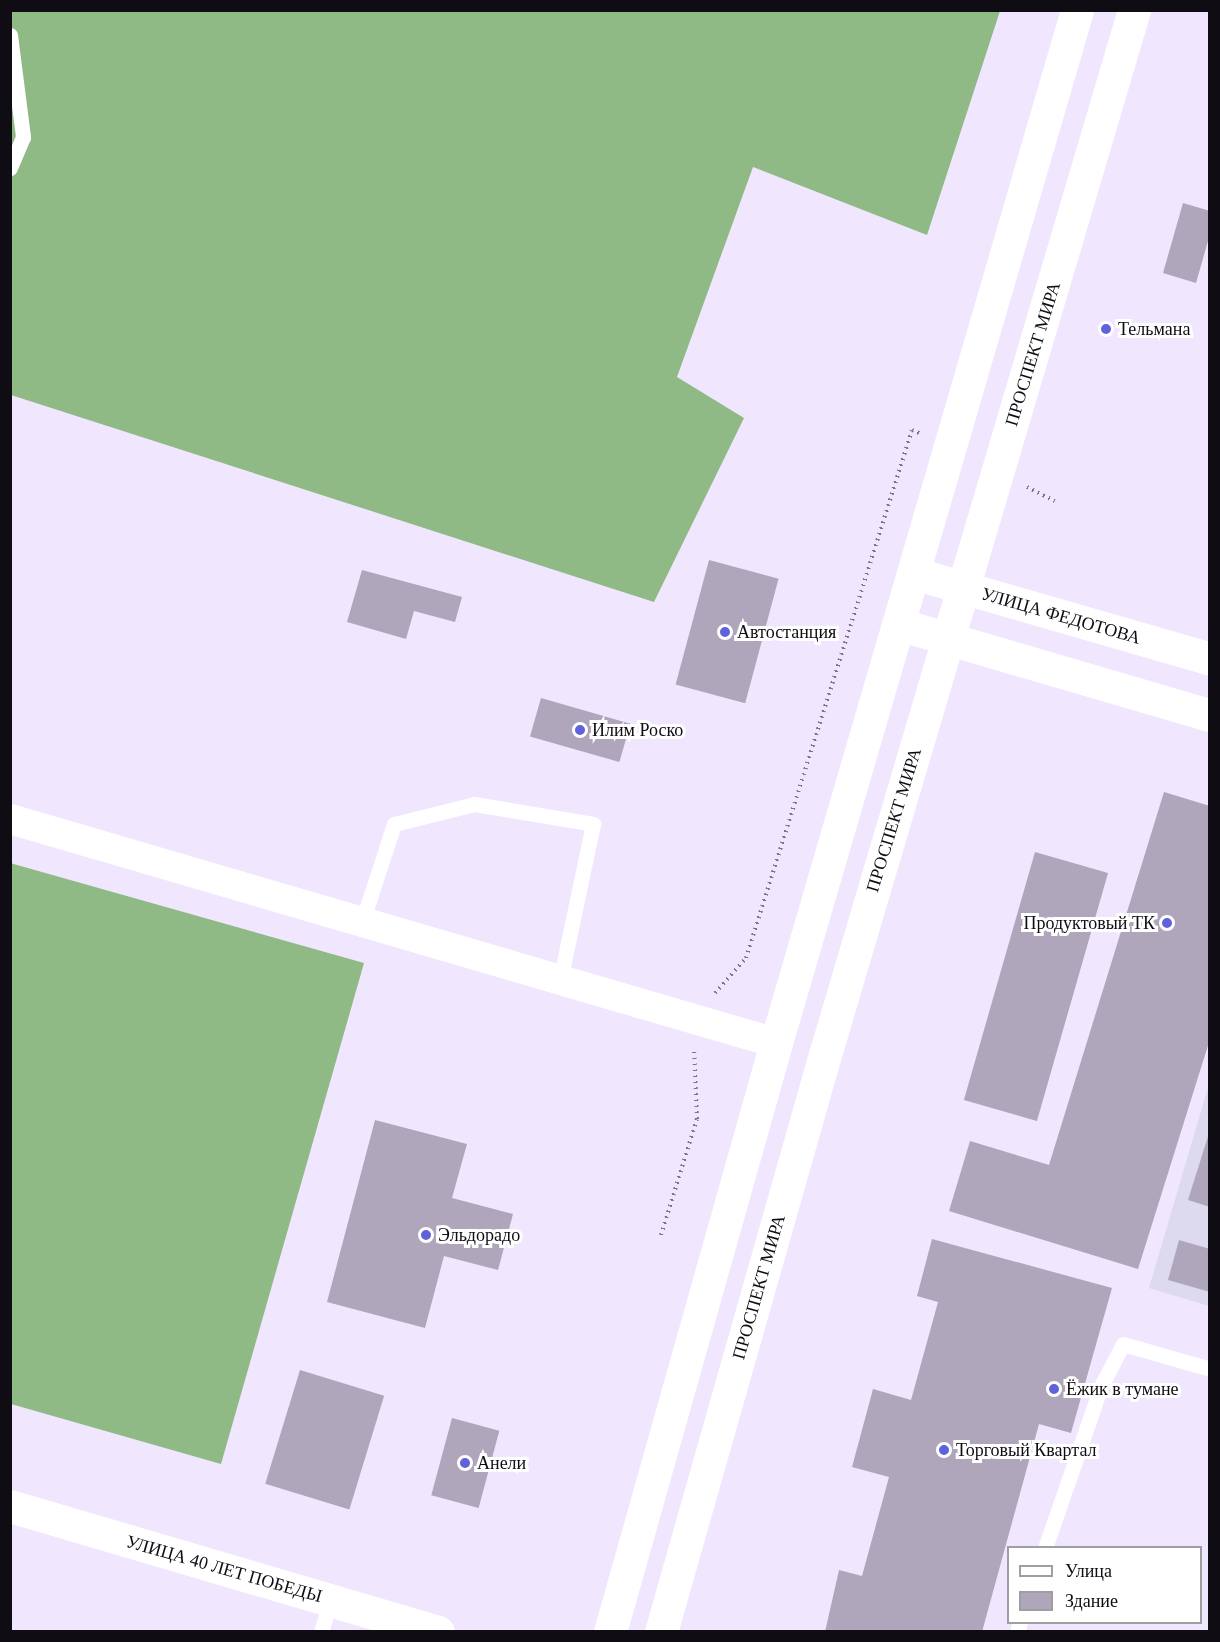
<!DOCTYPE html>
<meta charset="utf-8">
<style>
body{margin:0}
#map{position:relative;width:1220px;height:1642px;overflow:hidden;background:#f0e6fd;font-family:"Times New Roman",serif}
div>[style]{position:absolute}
.commercial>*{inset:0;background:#dddaf0}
.forest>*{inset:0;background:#8fb985}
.building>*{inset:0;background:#b0a6bb;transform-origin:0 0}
.path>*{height:4px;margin-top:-2px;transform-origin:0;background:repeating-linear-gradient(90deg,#7c7584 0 1.5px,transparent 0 6px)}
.service>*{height:15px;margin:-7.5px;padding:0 7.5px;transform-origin:7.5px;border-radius:7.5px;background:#fff}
.minor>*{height:30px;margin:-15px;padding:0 15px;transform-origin:15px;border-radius:15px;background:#fff}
.tertiary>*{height:33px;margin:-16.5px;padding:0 16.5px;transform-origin:16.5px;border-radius:16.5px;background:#fff}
.dots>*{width:16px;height:16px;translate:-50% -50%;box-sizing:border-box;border:3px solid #fff;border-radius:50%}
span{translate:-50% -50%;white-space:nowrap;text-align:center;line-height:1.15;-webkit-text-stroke:6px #fff;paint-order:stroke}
.poi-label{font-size:18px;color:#0f0c13}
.left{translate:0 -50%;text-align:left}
.right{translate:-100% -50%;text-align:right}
.street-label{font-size:18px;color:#0f0c13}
.frame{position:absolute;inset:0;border:12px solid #0f0c13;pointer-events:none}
.legend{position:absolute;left:1007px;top:1546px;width:195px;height:78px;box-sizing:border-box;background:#fff;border:2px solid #9f9ea1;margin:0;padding:8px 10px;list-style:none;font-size:18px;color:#0f0c13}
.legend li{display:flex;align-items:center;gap:12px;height:30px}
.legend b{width:30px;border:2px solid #9f9ea1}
</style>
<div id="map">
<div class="commercial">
<i style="clip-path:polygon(1209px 1084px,1209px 1306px,1149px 1288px)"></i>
</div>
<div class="forest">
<i style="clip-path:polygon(11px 11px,1000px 11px,927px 235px,753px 167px,677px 377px,744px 418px,654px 602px,11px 395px)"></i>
<i style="clip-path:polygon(10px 863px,364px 963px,221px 1464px,11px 1404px)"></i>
</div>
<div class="building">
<i style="clip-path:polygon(1183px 203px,1210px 211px,1210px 234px,1196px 283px,1163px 273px)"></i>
<i style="left:709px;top:560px;width:72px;height:129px;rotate:15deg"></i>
<i style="clip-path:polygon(362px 570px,462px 597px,455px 622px,414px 611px,406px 639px,347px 622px)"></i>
<i style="left:541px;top:698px;width:93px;height:40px;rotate:16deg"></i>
<i style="clip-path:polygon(1164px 792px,1210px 806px,1210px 1039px,1138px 1269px,949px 1211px,970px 1141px,1049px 1165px)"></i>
<i style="left:1035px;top:852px;width:76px;height:258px;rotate:16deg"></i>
<i style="clip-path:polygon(375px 1120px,467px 1144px,452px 1198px,513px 1214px,498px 1270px,444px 1256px,425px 1328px,327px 1302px)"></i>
<i style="clip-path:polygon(1210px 1130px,1210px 1207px,1188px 1200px)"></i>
<i style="clip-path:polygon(932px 1239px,1112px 1288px,1071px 1433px,1039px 1424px,982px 1632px,825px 1632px,839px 1570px,862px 1576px,889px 1477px,852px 1467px,873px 1389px,911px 1400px,938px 1302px,917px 1296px)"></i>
<i style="clip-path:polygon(1179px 1240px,1210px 1249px,1210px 1292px,1168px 1280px)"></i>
<i style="left:300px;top:1370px;width:88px;height:119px;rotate:17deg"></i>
<i style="left:452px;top:1418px;width:49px;height:80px;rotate:15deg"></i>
</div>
<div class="path">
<i style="left:1027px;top:487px;width:31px;rotate:27deg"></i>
<i style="left:715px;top:993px;width:47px;rotate:-48.5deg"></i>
<i style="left:746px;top:958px;width:553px;rotate:-72.55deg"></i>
<i style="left:912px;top:430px;width:10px;rotate:24deg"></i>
<i style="left:661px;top:1235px;width:121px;rotate:-72.8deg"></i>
<i style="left:697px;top:1119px;width:69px;rotate:-92.5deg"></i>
</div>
<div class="service">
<i style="left:10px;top:35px;width:103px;rotate:82.7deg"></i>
<i style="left:23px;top:137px;width:34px;rotate:113deg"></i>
<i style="left:362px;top:922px;width:103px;rotate:-71.9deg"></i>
<i style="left:394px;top:824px;width:82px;rotate:-14deg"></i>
<i style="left:474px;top:804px;width:121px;rotate:9.5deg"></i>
<i style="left:593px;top:824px;width:159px;rotate:101.9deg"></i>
<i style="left:1045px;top:1548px;width:171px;rotate:-70.9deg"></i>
<i style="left:1101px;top:1386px;width:47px;rotate:-62.4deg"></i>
<i style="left:1123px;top:1344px;width:91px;rotate:16deg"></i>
<i style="left:321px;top:1632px;width:34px;rotate:-73deg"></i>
<i style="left:1017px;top:1632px;width:10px;rotate:-73deg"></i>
</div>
<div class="minor">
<i style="left:10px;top:819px;width:798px;rotate:16.3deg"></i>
</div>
<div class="tertiary">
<i style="left:913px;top:573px;width:309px;rotate:16.1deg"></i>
<i style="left:898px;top:624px;width:325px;rotate:16.3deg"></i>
<i style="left:10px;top:1506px;width:446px;rotate:16.4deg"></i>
<i style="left:610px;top:1632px;width:612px;rotate:-74.26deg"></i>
<i style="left:776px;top:1043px;width:1076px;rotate:-73.75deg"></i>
<i style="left:661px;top:1632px;width:597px;rotate:-74.15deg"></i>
<i style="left:824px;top:1058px;width:1093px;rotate:-73.52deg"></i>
</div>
<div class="dots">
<i style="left:1106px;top:329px;background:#5f62da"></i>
<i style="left:725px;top:632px;background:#5f62da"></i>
<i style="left:580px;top:730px;background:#5f62da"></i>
<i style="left:1167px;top:923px;background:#5f62da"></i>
<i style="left:426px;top:1235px;background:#5f62da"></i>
<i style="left:1054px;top:1389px;background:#5f62da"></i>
<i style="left:944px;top:1450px;background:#5f62da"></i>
<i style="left:465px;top:1463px;background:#5f62da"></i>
</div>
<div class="poi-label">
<span class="left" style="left:1118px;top:329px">Тельмана</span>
<span class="left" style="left:737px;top:632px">Автостанция</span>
<span class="left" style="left:592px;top:730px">Илим Роско</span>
<span class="right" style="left:1155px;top:923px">Продуктовый ТК</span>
<span class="left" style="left:438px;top:1235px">Эльдорадо</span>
<span class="left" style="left:1066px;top:1389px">Ёжик в тумане</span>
<span class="left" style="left:956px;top:1450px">Торговый Квартал</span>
<span class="left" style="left:477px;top:1463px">Анели</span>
</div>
<div class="street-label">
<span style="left:1033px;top:354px;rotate:-73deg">ПРОСПЕКТ МИРА</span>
<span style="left:1061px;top:616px;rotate:16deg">УЛИЦА ФЕДОТОВА</span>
<span style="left:894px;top:820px;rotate:-73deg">ПРОСПЕКТ МИРА</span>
<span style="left:759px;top:1287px;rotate:-74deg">ПРОСПЕКТ МИРА</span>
<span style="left:224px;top:1569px;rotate:16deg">УЛИЦА 40 ЛЕТ ПОБЕДЫ</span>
</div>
<div class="frame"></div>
<ul class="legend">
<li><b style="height:8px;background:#fff"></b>Улица</li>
<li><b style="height:16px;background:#b0a6bb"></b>Здание</li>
</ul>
</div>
